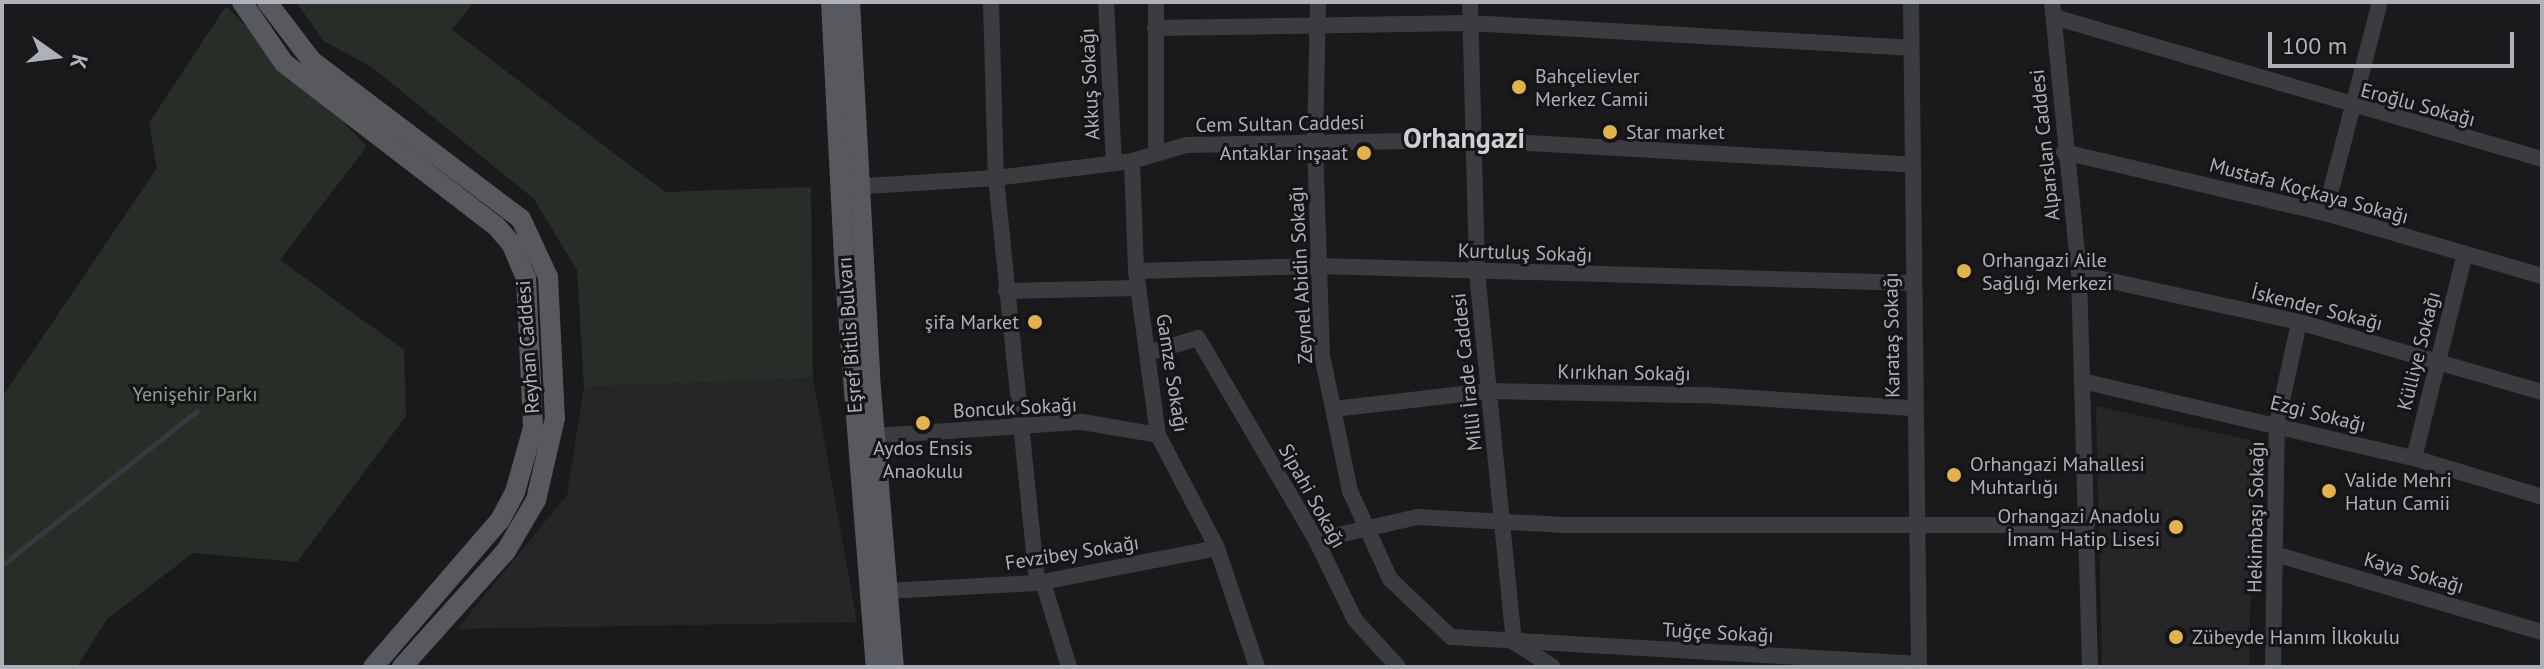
<!DOCTYPE html>
<meta charset="utf-8">
<style>
body{margin:0}
#map{position:relative;width:2544px;height:669px;overflow:hidden;background:#1a1a1c;font-family:"PT Sans",sans-serif}
div>[style]{position:absolute}
.built>*{inset:0;background:#262628}
.green>*{inset:0;background:#262e27}
.stream>*{height:5px;margin:-2.5px;padding:0 2.5px;transform-origin:2.5px;border-radius:2.5px;background:#333a41}
.minor>*{height:16px;margin:-8px;padding:0 8px;transform-origin:8px;border-radius:8px;background:#3b3c40}
.major>*{height:20px;margin:-10px;padding:0 10px;transform-origin:10px;border-radius:10px;background:#57595f}
.dots>*{width:22px;height:22px;translate:-50% -50%;box-sizing:border-box;border:4px solid #151517;border-radius:50%}
span{translate:-50% -50%;white-space:nowrap;text-align:center;line-height:1.15;-webkit-text-stroke:6px #151517;paint-order:stroke}
.poi-label{font-size:20px;color:#adb1ba}
.left{translate:0 -50%;text-align:left}
.right{translate:-100% -50%;text-align:right}
.street-label{font-size:20px;color:#adb1ba}
.park-label{font-size:20px;color:#86a389}
.district-label{font-size:28px;color:#ced0d6;font-weight:700}
.frame{position:absolute;inset:0;border:4px solid #adb1ba;pointer-events:none}
.north{position:absolute;left:16px;top:16px;width:80px;height:80px;-webkit-text-stroke:6px #151517;paint-order:stroke;rotate:104deg;font-size:22px;font-weight:700;line-height:32px;text-align:center;color:#adb1ba}
.north::after{content:'';display:block;margin:auto;width:28px;height:36px;background:#adb1ba;clip-path:polygon(50% 0,100% 100%,50% 72%,0 100%)}
.scale{position:absolute;left:2268px;top:32px;width:246px;height:36px;box-sizing:border-box;border:4px solid #adb1ba;border-top:0;padding-left:10px;font-size:24px;line-height:28px;white-space:nowrap;color:#adb1ba;-webkit-text-stroke:6px #151517;paint-order:stroke}
</style>
<div id="map">
<div class="built">
<i style="clip-path:polygon(813px 378px,857px 622px,457px 629px,567px 495px,584px 387px)"></i>
<i style="clip-path:polygon(2096px 406px,2254px 441px,2249px 667px,2102px 667px)"></i>
</div>
<div class="green">
<i style="clip-path:polygon(296px 2px,474px 2px,452px 30px,665px 192px,811px 187px,813px 378px,584px 387px,577px 270px,534px 199px,373px 68px,324px 41px)"></i>
<i style="clip-path:polygon(226px 6px,367px 146px,280px 260px,404px 350px,406px 416px,297px 562px,193px 553px,107px 619px,77px 667px,2px 667px,2px 397px,157px 168px,149px 123px)"></i>
</div>
<div class="stream">
<i style="left:2px;top:565px;width:248px;rotate:-38.3deg"></i>
</div>
<div class="minor">
<i style="left:991px;top:2px;width:176px;rotate:88.4deg"></i>
<i style="left:996px;top:178px;width:407px;rotate:84.2deg"></i>
<i style="left:1106px;top:2px;width:161px;rotate:87.2deg"></i>
<i style="left:1156px;top:2px;width:151px;rotate:90deg"></i>
<i style="left:1318px;top:2px;width:143px;rotate:91.2deg"></i>
<i style="left:1315px;top:145px;width:210px;rotate:88.1deg"></i>
<i style="left:1322px;top:355px;width:139px;rotate:78.4deg"></i>
<i style="left:1350px;top:491px;width:97px;rotate:65.6deg"></i>
<i style="left:1390px;top:579px;width:84px;rotate:43.6deg"></i>
<i style="left:1451px;top:637px;width:469px;rotate:3.3deg"></i>
<i style="left:1470px;top:2px;width:270px;rotate:88.5deg"></i>
<i style="left:1477px;top:272px;width:372px;rotate:84.3deg"></i>
<i style="left:1514px;top:642px;width:46px;rotate:32.7deg"></i>
<i style="left:1911px;top:2px;width:665px;rotate:89.31deg"></i>
<i style="left:2052px;top:2px;width:273px;rotate:84.3deg"></i>
<i style="left:2079px;top:274px;width:393px;rotate:88.4deg"></i>
<i style="left:2054px;top:17px;width:508px;rotate:16.22deg"></i>
<i style="left:1155px;top:28px;width:314px;rotate:-0.9deg"></i>
<i style="left:1469px;top:23px;width:442px;rotate:3.2deg"></i>
<i style="left:2064px;top:152px;width:268px;rotate:13.2deg"></i>
<i style="left:2325px;top:213px;width:226px;rotate:16.2deg"></i>
<i style="left:1132px;top:161px;width:110px;rotate:87.9deg"></i>
<i style="left:1136px;top:271px;width:165px;rotate:82.4deg"></i>
<i style="left:1158px;top:435px;width:127px;rotate:62.4deg"></i>
<i style="left:1217px;top:548px;width:126px;rotate:71.4deg"></i>
<i style="left:850px;top:187px;width:146px;rotate:-3.5deg"></i>
<i style="left:996px;top:178px;width:137px;rotate:-7.1deg"></i>
<i style="left:1132px;top:161px;width:56px;rotate:-16.5deg"></i>
<i style="left:1186px;top:145px;width:287px;rotate:-1deg"></i>
<i style="left:1473px;top:140px;width:437px;rotate:3.2deg"></i>
<i style="left:2325px;top:213px;width:218px;rotate:-75.4deg"></i>
<i style="left:1136px;top:271px;width:183px;rotate:-1.6deg"></i>
<i style="left:1319px;top:266px;width:593px;rotate:1.64deg"></i>
<i style="left:2079px;top:274px;width:225px;rotate:12.3deg"></i>
<i style="left:2299px;top:322px;width:253px;rotate:16.1deg"></i>
<i style="left:1006px;top:291px;width:132px;rotate:-1.3deg"></i>
<i style="left:1148px;top:353px;width:52px;rotate:-16.7deg"></i>
<i style="left:1198px;top:338px;width:234px;rotate:59.7deg"></i>
<i style="left:1316px;top:540px;width:89px;rotate:64deg"></i>
<i style="left:1355px;top:620px;width:64px;rotate:47.5deg"></i>
<i style="left:2082px;top:381px;width:341px;rotate:13.1deg"></i>
<i style="left:2414px;top:458px;width:134px;rotate:16.9deg"></i>
<i style="left:1334px;top:409px;width:156px;rotate:-6.6deg"></i>
<i style="left:1489px;top:391px;width:215px;rotate:1.1deg"></i>
<i style="left:1704px;top:395px;width:209px;rotate:3.6deg"></i>
<i style="left:874px;top:436px;width:208px;rotate:-3.9deg"></i>
<i style="left:1082px;top:422px;width:77px;rotate:9.7deg"></i>
<i style="left:2414px;top:458px;width:210px;rotate:-76deg"></i>
<i style="left:1316px;top:540px;width:104px;rotate:-12.8deg"></i>
<i style="left:1417px;top:517px;width:147px;rotate:3.1deg"></i>
<i style="left:1564px;top:525px;width:523px"></i>
<i style="left:2275px;top:554px;width:278px;rotate:16.3deg"></i>
<i style="left:1043px;top:582px;width:89px;rotate:73deg"></i>
<i style="left:885px;top:591px;width:152px;rotate:-3deg"></i>
<i style="left:1037px;top:583px;width:183px;rotate:-11deg"></i>
<i style="left:2273px;top:667px;width:243px;rotate:-89.1deg"></i>
<i style="left:2277px;top:424px;width:104px;rotate:-77.8deg"></i>
</div>
<div class="major">
<i style="left:242px;top:2px;width:74px;rotate:55.5deg"></i>
<i style="left:284px;top:63px;width:267px;rotate:37.6deg"></i>
<i style="left:496px;top:226px;width:23px;rotate:49deg"></i>
<i style="left:511px;top:243px;width:38px;rotate:67deg"></i>
<i style="left:526px;top:278px;width:150px;rotate:87.3deg"></i>
<i style="left:533px;top:428px;width:66px;rotate:105.7deg"></i>
<i style="left:515px;top:492px;width:32px;rotate:118deg"></i>
<i style="left:500px;top:520px;width:194px;rotate:130.8deg"></i>
<i style="left:267px;top:2px;width:74px;rotate:52.7deg"></i>
<i style="left:312px;top:61px;width:262px;rotate:37.1deg"></i>
<i style="left:521px;top:219px;width:64px;rotate:65deg"></i>
<i style="left:548px;top:277px;width:141px;rotate:87.2deg"></i>
<i style="left:555px;top:418px;width:84px;rotate:103deg"></i>
<i style="left:536px;top:500px;width:59px;rotate:120.5deg"></i>
<i style="left:506px;top:551px;width:156px;rotate:131.9deg"></i>
<i style="left:831px;top:2px;width:274px;rotate:87.1deg"></i>
<i style="left:845px;top:276px;width:392px;rotate:85.5deg"></i>
<i style="left:850px;top:2px;width:375px;rotate:86.9deg"></i>
<i style="left:870px;top:376px;width:292px;rotate:85.3deg"></i>
</div>
<div class="dots">
<i style="left:1519px;top:87px;background:#e2b24b"></i>
<i style="left:1610px;top:132px;background:#e2b24b"></i>
<i style="left:1364px;top:153px;background:#e2b24b"></i>
<i style="left:1964px;top:271px;background:#e2b24b"></i>
<i style="left:1035px;top:322px;background:#e2b24b"></i>
<i style="left:923px;top:423px;background:#e2b24b"></i>
<i style="left:1954px;top:475px;background:#e2b24b"></i>
<i style="left:2329px;top:491px;background:#e2b24b"></i>
<i style="left:2176px;top:527px;background:#e2b24b"></i>
<i style="left:2176px;top:637px;background:#e2b24b"></i>
</div>
<div class="poi-label">
<span class="left" style="left:1535px;top:88px">Bahçelievler<br>Merkez Camii</span>
<span class="left" style="left:1626px;top:132px">Star market</span>
<span class="right" style="left:1348px;top:153px">Antaklar inşaat</span>
<span class="left" style="left:1982px;top:272px">Orhangazi Aile<br>Sağlığı Merkezi</span>
<span class="right" style="left:1019px;top:322px">şifa Market</span>
<span style="left:923px;top:460px">Aydos Ensis<br>Anaokulu</span>
<span class="left" style="left:1970px;top:476px">Orhangazi Mahallesi<br>Muhtarlığı</span>
<span class="left" style="left:2345px;top:492px">Valide Mehri<br>Hatun Camii</span>
<span class="right" style="left:2160px;top:528px">Orhangazi Anadolu<br>İmam Hatip Lisesi</span>
<span class="left" style="left:2192px;top:637px">Zübeyde Hanım İlkokulu</span>
</div>
<div class="street-label">
<span style="left:1090px;top:84px;rotate:-93deg">Akkuş Sokağı</span>
<span style="left:2418px;top:105px;rotate:15deg">Eroğlu Sokağı</span>
<span style="left:1280px;top:124px;rotate:-1deg">Cem Sultan Caddesi</span>
<span style="left:2045px;top:145px;rotate:-96deg">Alparslan Caddesi</span>
<span style="left:2309px;top:191px;rotate:15deg">Mustafa Koçkaya Sokağı</span>
<span style="left:1525px;top:253px;rotate:2deg">Kurtuluş Sokağı</span>
<span style="left:1301px;top:275px;rotate:-93deg">Zeynel Abidin Sokağı</span>
<span style="left:2317px;top:308px;rotate:14deg">İskender Sokağı</span>
<span style="left:850px;top:335px;rotate:-94deg">Eşref Bitlis Bulvarı</span>
<span style="left:1892px;top:335px;rotate:-91deg">Karataş Sokağı</span>
<span style="left:528px;top:347px;rotate:-94deg">Reyhan Caddesi</span>
<span style="left:2419px;top:351px;rotate:-76deg">Külliye Sokağı</span>
<span style="left:1467px;top:372px;rotate:-96deg">Millî İrade Caddesi</span>
<span style="left:1172px;top:373px;rotate:81deg">Gamze Sokağı</span>
<span style="left:1624px;top:373px;rotate:1deg">Kırıkhan Sokağı</span>
<span style="left:1015px;top:408px;rotate:-3deg">Boncuk Sokağı</span>
<span style="left:2318px;top:414px;rotate:14deg">Ezgi Sokağı</span>
<span style="left:1312px;top:496px;rotate:61deg">Sipahi Sokağı</span>
<span style="left:2256px;top:517px;rotate:-89deg">Hekimbaşı Sokağı</span>
<span style="left:1072px;top:553px;rotate:-9deg">Fevzibey Sokağı</span>
<span style="left:2414px;top:573px;rotate:16deg">Kaya Sokağı</span>
<span style="left:1718px;top:633px;rotate:3deg">Tuğçe Sokağı</span>
</div>
<div class="park-label">
<span style="left:195px;top:394px">Yenişehir Parkı</span>
</div>
<div class="district-label">
<span style="left:1464px;top:138px">Orhangazi</span>
</div>
<div class="frame"></div>
<div class="north">K</div>
<div class="scale">100 m</div>
</div>
